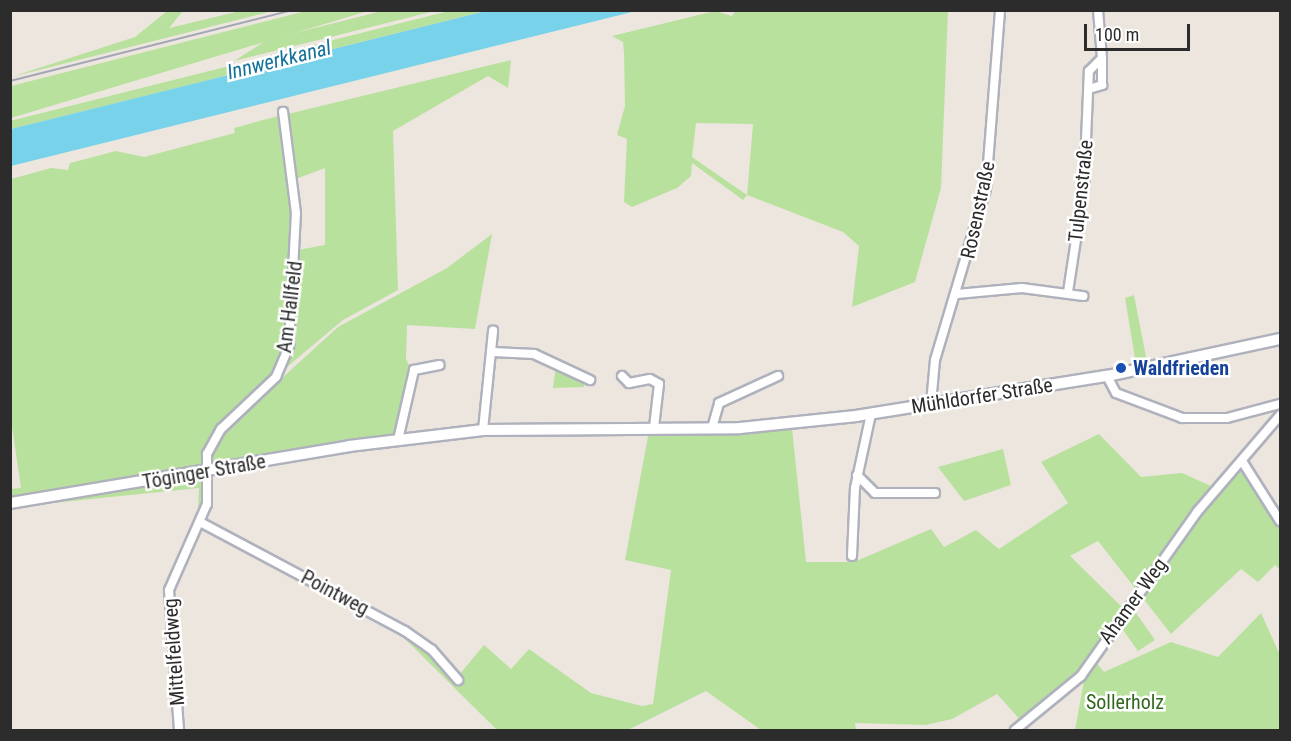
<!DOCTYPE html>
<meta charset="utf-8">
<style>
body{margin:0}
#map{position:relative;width:1291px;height:741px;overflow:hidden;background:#ede6df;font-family:"Roboto Condensed",sans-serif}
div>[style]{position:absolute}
.green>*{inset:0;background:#b9e19e}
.water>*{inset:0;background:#78d2e9}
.roads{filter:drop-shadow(2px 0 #afb2bc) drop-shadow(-2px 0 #afb2bc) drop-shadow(0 2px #afb2bc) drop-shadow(0 -2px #afb2bc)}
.street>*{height:8px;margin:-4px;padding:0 4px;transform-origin:4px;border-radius:4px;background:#fff}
.secondary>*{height:10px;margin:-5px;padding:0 5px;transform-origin:5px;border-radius:5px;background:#fff}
.rail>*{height:2px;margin:-1px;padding:0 1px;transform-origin:1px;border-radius:1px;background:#a2a6b5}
.dots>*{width:16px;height:16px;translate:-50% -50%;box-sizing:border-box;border:3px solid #fff;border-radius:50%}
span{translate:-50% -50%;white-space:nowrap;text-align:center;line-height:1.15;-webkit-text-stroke:5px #fff;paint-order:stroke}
.street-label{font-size:20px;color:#2c2c2c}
.transit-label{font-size:20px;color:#164399;font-weight:700}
.left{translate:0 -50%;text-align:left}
.park-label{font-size:20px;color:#31671e}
.water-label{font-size:21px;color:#147298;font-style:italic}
.frame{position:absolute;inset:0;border:12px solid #2c2c2c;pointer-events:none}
.scale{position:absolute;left:1084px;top:24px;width:106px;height:27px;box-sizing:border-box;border:3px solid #2c2c2c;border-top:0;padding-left:8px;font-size:18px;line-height:21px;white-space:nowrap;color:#2c2c2c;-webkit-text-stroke:4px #fff;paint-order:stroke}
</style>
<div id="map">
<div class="green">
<i style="clip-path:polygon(310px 10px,368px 11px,11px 118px,11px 86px)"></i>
<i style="clip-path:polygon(evenodd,736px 10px,948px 11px,941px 188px,915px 282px,852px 307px,859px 246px,843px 232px,747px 195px,743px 200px,692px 163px,691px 176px,677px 188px,632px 207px,624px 202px,627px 139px,617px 135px,625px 106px,624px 53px,623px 42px,612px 36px,715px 11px,732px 16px,736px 10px,696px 123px,753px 124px,747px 195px,692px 157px,696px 123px)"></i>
<i style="clip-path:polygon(167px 11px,183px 11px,169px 28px,240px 11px,273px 11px,11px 77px,135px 37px)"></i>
<i style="clip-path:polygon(382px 11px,435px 11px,234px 61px,267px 40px)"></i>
<i style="clip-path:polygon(449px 11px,486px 11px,11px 129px,10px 121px)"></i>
<i style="clip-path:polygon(511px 60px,508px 88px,488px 76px,393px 131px,398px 290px,343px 320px,281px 372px,292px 344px,298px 250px,325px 245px,325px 168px,293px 180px,288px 346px,276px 372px,210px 439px,204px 466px,11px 498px,10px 489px,21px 488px,10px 413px,11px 179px,51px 168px,68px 170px,70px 163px,116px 151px,144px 157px,235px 133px,234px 128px,263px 120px)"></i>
<i style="clip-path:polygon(492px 234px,475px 329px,407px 325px,406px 359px,411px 369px,395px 435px,208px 465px,215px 439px,338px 327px,447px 268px)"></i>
<i style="clip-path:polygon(1134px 295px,1147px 362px,1136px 364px,1125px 298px)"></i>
<i style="clip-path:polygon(556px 364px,585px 376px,584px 387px,553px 388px)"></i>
<i style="clip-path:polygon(792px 428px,806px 562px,854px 562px,931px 529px,944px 547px,976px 530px,999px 549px,1068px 503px,1041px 462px,1099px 434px,1141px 477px,1182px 473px,1220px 490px,1244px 469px,1280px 524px,1280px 570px,1275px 565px,1258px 582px,1241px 569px,1171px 634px,1098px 541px,1070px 556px,1124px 609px,1084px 670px,1023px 723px,997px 694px,952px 719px,926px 725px,855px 723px,856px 730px,761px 730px,706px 691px,628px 730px,497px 730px,395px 629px,459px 675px,484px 645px,511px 669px,529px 649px,591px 693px,642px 706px,653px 704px,671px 570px,625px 560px,649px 431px)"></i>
<i style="clip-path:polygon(1003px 449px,1011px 485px,964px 501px,938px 467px)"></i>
<i style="clip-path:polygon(193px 480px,202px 482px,206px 496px,166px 592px,174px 730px,164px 585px,198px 512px,199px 488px,23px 506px)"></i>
<i style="clip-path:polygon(1131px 606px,1155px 640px,1138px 651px,1118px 623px)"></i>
<i style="clip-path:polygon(1261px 613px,1280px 655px,1280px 730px,1075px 730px,1084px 681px,1095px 661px,1104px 672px,1171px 642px,1218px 657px)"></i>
</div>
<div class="water">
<i style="clip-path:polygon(486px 11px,636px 11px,11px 166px,11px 129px)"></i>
</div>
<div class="roads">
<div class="street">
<i style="left:1089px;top:89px;width:14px;rotate:-17deg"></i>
<i style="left:1102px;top:85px;width:24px;rotate:-90deg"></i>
<i style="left:1068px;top:292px;width:105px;rotate:-81.3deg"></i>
<i style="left:1084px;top:188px;width:117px;rotate:-87.6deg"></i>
<i style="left:1089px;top:71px;width:18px;rotate:-45deg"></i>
<i style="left:1102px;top:58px;width:48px;rotate:-94.8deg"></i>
<i style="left:957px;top:294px;width:65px;rotate:-5.3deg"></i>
<i style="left:1022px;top:288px;width:62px;rotate:7.5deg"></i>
<i style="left:493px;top:352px;width:41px;rotate:2.8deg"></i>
<i style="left:534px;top:354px;width:62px;rotate:24.9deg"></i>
<i style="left:622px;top:376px;width:10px;rotate:45deg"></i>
<i style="left:629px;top:383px;width:21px;rotate:-11deg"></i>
<i style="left:650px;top:379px;width:10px;rotate:29deg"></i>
<i style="left:659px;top:384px;width:43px;rotate:96.6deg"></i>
<i style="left:1107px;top:376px;width:19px;rotate:62deg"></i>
<i style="left:1116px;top:393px;width:71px;rotate:20.7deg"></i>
<i style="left:1182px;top:418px;width:45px"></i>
<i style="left:1227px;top:418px;width:55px;rotate:-14.8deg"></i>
<i style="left:931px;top:404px;width:44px;rotate:-84.8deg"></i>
<i style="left:935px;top:360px;width:178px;rotate:-73.4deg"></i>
<i style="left:986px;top:189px;width:180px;rotate:-85.5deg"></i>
<i style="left:712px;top:428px;width:26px;rotate:-74deg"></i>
<i style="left:719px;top:403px;width:65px;rotate:-24.6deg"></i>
<i style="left:483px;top:430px;width:100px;rotate:-84.2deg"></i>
<i style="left:398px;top:440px;width:72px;rotate:-77.1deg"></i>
<i style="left:414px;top:370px;width:26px;rotate:-11deg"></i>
<i style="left:1242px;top:461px;width:71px;rotate:57.7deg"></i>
<i style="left:857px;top:475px;width:25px;rotate:45deg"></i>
<i style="left:875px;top:493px;width:60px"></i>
<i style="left:200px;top:522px;width:232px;rotate:28deg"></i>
<i style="left:405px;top:631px;width:33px;rotate:35deg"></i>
<i style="left:432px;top:650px;width:40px;rotate:49deg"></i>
<i style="left:852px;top:556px;width:68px;rotate:-87.5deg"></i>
<i style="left:855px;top:488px;width:76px;rotate:-77.8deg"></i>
<i style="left:179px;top:730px;width:140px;rotate:-94.1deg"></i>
<i style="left:169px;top:590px;width:94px;rotate:-66.2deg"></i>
<i style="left:207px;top:504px;width:50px;rotate:-90deg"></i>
<i style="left:207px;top:454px;width:29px;rotate:-61deg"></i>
<i style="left:221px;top:429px;width:76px;rotate:-43.4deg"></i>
<i style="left:276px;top:377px;width:34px;rotate:-67deg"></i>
<i style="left:289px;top:346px;width:133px;rotate:-87deg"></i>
<i style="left:296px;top:213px;width:102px;rotate:-97.3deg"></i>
<i style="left:1015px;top:730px;width:85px;rotate:-39.3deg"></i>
<i style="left:1081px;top:676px;width:201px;rotate:-54.7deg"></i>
<i style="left:1197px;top:512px;width:128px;rotate:-49.4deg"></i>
</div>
<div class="secondary">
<i style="left:10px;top:503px;width:344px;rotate:-9.5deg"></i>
<i style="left:349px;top:446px;width:135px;rotate:-6.8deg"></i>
<i style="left:483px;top:430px;width:257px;rotate:-0.4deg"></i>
<i style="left:740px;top:428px;width:117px;rotate:-5.9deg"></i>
<i style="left:856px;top:416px;width:254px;rotate:-9.1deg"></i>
<i style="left:1107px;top:376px;width:177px;rotate:-12.1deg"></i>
</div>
</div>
<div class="rail">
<i style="left:10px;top:81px;width:291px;rotate:-14.1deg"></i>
</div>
<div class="dots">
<i style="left:1121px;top:368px;background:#1a4fb4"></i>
</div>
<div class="street-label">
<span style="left:1081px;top:191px;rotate:-84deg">Tulpenstraße</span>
<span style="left:978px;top:210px;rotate:-78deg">Rosenstraße</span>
<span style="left:290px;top:307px;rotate:-83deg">Am Hallfeld</span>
<span style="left:982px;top:396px;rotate:-9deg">Mühldorfer Straße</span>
<span style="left:204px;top:472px;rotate:-10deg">Töginger Straße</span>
<span style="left:335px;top:593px;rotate:28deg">Pointweg</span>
<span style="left:1133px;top:601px;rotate:-54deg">Ahamer Weg</span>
<span style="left:174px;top:652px;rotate:-94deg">Mittelfeldweg</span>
</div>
<div class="transit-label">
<span class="left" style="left:1133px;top:368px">Waldfrieden</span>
</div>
<div class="park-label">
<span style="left:1125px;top:702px">Sollerholz</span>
</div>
<div class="water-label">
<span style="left:279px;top:60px;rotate:-14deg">Innwerkkanal</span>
</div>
<div class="frame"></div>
<div class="scale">100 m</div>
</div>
